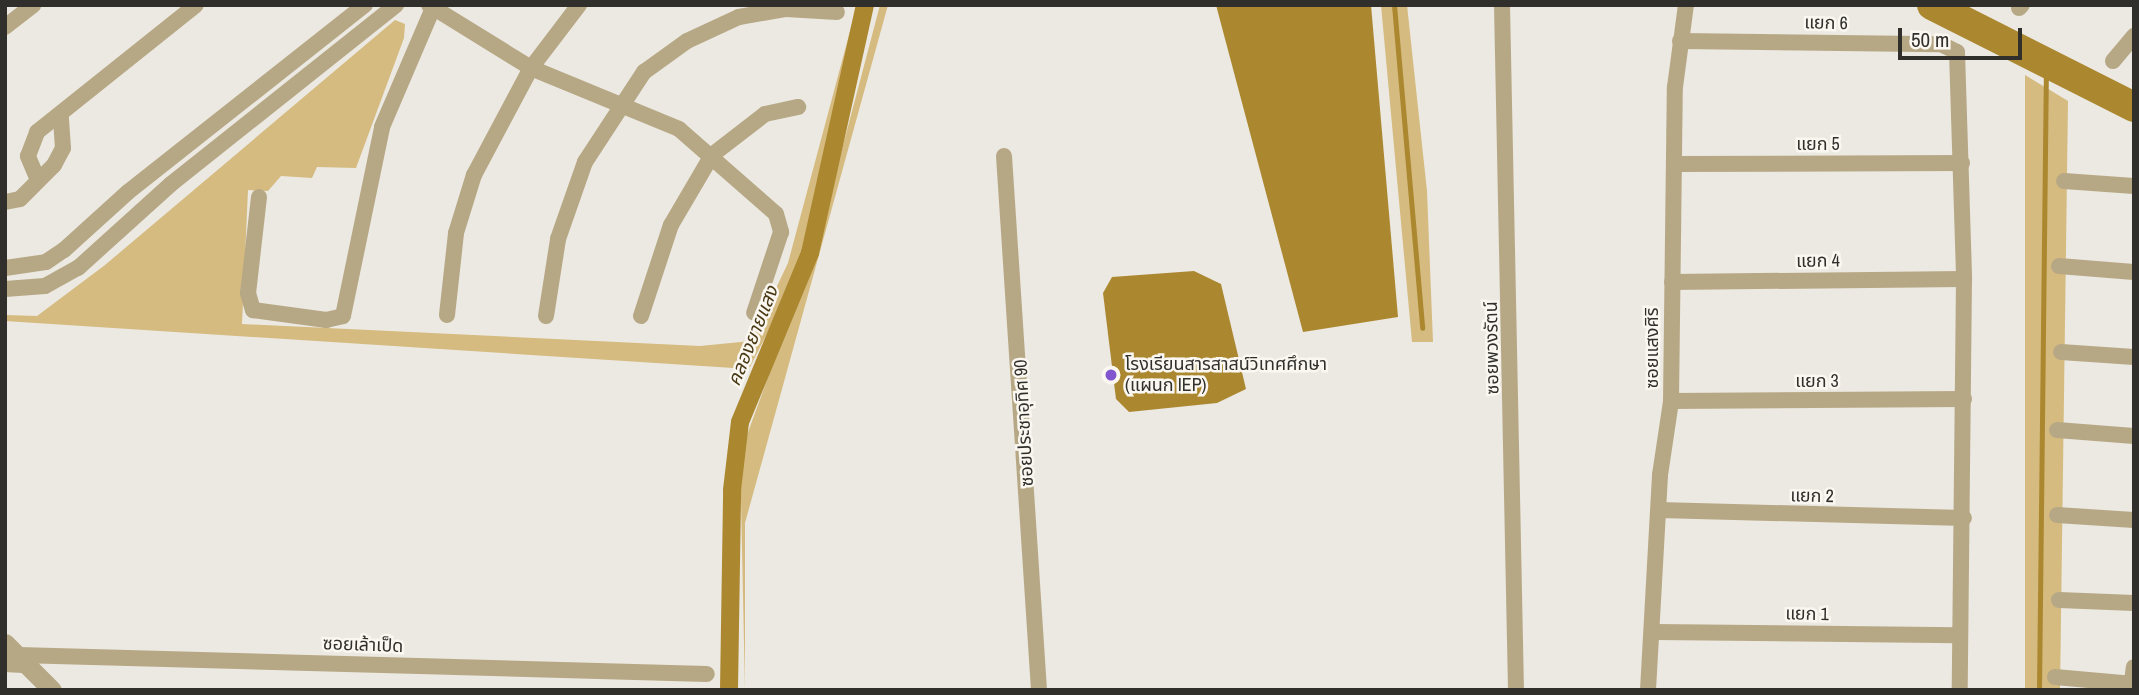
<!DOCTYPE html>
<meta charset="utf-8">
<style>
body{margin:0}
#map{position:relative;width:2139px;height:695px;overflow:hidden;background:#ece9e2;font-family:"Archivo Narrow","Noto Sans Thai",sans-serif}
div>[style]{position:absolute}
.green>*{inset:0;background:#d5bb7f}
.water>*{inset:0;background:#ab872f}
.stream>*{height:5px;margin:-2.5px;padding:0 2.5px;transform-origin:2.5px;border-radius:2.5px;background:#ab872f}
.canal>*{height:18px;margin:-9px;padding:0 9px;transform-origin:9px;border-radius:9px;background:#ab872f}
.river>*{height:30px;margin:-15px;padding:0 15px;transform-origin:15px;border-radius:15px;background:#ab872f}
.minor>*{height:16px;margin:-8px;padding:0 8px;transform-origin:8px;border-radius:8px;background:#b7a885}
.tertiary>*{height:19px;margin:-9.5px;padding:0 9.5px;transform-origin:9.5px;border-radius:9.5px;background:#b7a885}
.dots>*{width:19px;height:19px;translate:-50% -50%;box-sizing:border-box;border:4px solid #faf6f0;border-radius:50%}
span{translate:-50% -50%;white-space:nowrap;text-align:center;line-height:1.15;-webkit-text-stroke:5px #faf6f0;paint-order:stroke}
.street-label{font-size:18px;color:#302f2c}
.poi-label{font-size:18px;color:#302f2c}
.left{translate:0 -50%;text-align:left}
.water-label{font-size:19px;color:#493a15;font-style:italic}
.frame{position:absolute;inset:0;border:7px solid #302f2c;pointer-events:none}
.scale{position:absolute;left:1898px;top:28px;width:124px;height:32px;box-sizing:border-box;border:4px solid #302f2c;border-top:0;padding-left:9px;font-size:21px;line-height:24px;white-space:nowrap;color:#302f2c;-webkit-text-stroke:5px #faf6f0;paint-order:stroke}
</style>
<div id="map">
<div class="green">
<i style="clip-path:polygon(857px 5px,864px 5px,802px 265px,749px 369px,5px 321px,5px 315px,37px 316px,105px 265px,395px 20px,405px 24px,404px 38px,356px 168px,317px 167px,312px 178px,281px 176px,268px 191px,248px 190px,242px 324px,700px 346px,751px 341px,788px 263px)"></i>
<i style="clip-path:polygon(880px 5px,888px 5px,745px 523px,745px 690px,740px 454px,817px 244px)"></i>
<i style="clip-path:polygon(1381px 5px,1407px 5px,1427px 191px,1433px 342px,1412px 342px)"></i>
<i style="clip-path:polygon(2025px 75px,2068px 101px,2060px 690px,2025px 690px)"></i>
</div>
<div class="water">
<i style="clip-path:polygon(1216px 5px,1371px 5px,1398px 317px,1303px 332px)"></i>
<i style="clip-path:polygon(1194px 271px,1221px 284px,1246px 389px,1217px 403px,1129px 412px,1116px 399px,1103px 293px,1112px 277px)"></i>
</div>
<div class="stream">
<i style="left:1394px;top:5px;width:324px;rotate:85deg"></i>
<i style="left:2039px;top:690px;width:627px;rotate:-89.36deg"></i>
</div>
<div class="canal">
<i style="left:729px;top:690px;width:200px;rotate:-89.1deg"></i>
<i style="left:732px;top:490px;width:68px;rotate:-83.3deg"></i>
<i style="left:740px;top:422px;width:183px;rotate:-67.5deg"></i>
<i style="left:810px;top:253px;width:254px;rotate:-77.5deg"></i>
</div>
<div class="river">
<i style="left:1932px;top:5px;width:226px;rotate:26.8deg"></i>
</div>
<div class="minor">
<i style="left:429px;top:5px;width:120px;rotate:31.7deg"></i>
<i style="left:531px;top:68px;width:160px;rotate:22.4deg"></i>
<i style="left:679px;top:129px;width:129px;rotate:41.2deg"></i>
<i style="left:776px;top:214px;width:19px;rotate:74deg"></i>
<i style="left:781px;top:232px;width:85px;rotate:108.4deg"></i>
<i style="left:1502px;top:5px;width:685px;rotate:88.83deg"></i>
<i style="left:2019px;top:8px;width:4px;rotate:-45deg"></i>
<i style="left:5px;top:27px;width:36px;rotate:-38deg"></i>
<i style="left:1680px;top:41px;width:261px;rotate:0.7deg"></i>
<i style="left:1941px;top:44px;width:18px;rotate:27deg"></i>
<i style="left:1957px;top:52px;width:227px;rotate:88.2deg"></i>
<i style="left:1964px;top:279px;width:411px;rotate:90.6deg"></i>
<i style="left:2113px;top:61px;width:33px;rotate:-50deg"></i>
<i style="left:1004px;top:156px;width:535px;rotate:86.25deg"></i>
<i style="left:1674px;top:164px;width:288px;rotate:-0.2deg"></i>
<i style="left:38px;top:180px;width:26px;rotate:-113deg"></i>
<i style="left:28px;top:156px;width:26px;rotate:-69deg"></i>
<i style="left:37px;top:132px;width:203px;rotate:-38.6deg"></i>
<i style="left:2064px;top:181px;width:70px;rotate:4.1deg"></i>
<i style="left:259px;top:197px;width:97px;rotate:96.5deg"></i>
<i style="left:248px;top:293px;width:18px;rotate:74deg"></i>
<i style="left:253px;top:310px;width:74px;rotate:7.8deg"></i>
<i style="left:326px;top:320px;width:17px;rotate:-13deg"></i>
<i style="left:343px;top:316px;width:193px;rotate:-78.3deg"></i>
<i style="left:382px;top:127px;width:129px;rotate:-66.8deg"></i>
<i style="left:5px;top:202px;width:15px;rotate:-11deg"></i>
<i style="left:20px;top:199px;width:48px;rotate:-45deg"></i>
<i style="left:54px;top:165px;width:19px;rotate:-62deg"></i>
<i style="left:63px;top:148px;width:32px;rotate:-94deg"></i>
<i style="left:2059px;top:266px;width:75px;rotate:4.6deg"></i>
<i style="left:5px;top:268px;width:41px;rotate:-8.3deg"></i>
<i style="left:46px;top:262px;width:22px;rotate:-34deg"></i>
<i style="left:64px;top:250px;width:86px;rotate:-42.2deg"></i>
<i style="left:128px;top:192px;width:302px;rotate:-38.3deg"></i>
<i style="left:1672px;top:282px;width:292px;rotate:-0.6deg"></i>
<i style="left:5px;top:289px;width:40px;rotate:-4.3deg"></i>
<i style="left:45px;top:286px;width:38px;rotate:-29deg"></i>
<i style="left:78px;top:268px;width:125px;rotate:-42.1deg"></i>
<i style="left:171px;top:184px;width:288px;rotate:-38.5deg"></i>
<i style="left:447px;top:315px;width:82px;rotate:-83.7deg"></i>
<i style="left:456px;top:233px;width:61px;rotate:-72.8deg"></i>
<i style="left:474px;top:175px;width:121px;rotate:-62deg"></i>
<i style="left:531px;top:68px;width:79px;rotate:-52.7deg"></i>
<i style="left:546px;top:316px;width:78px;rotate:-81.1deg"></i>
<i style="left:558px;top:239px;width:82px;rotate:-70.7deg"></i>
<i style="left:585px;top:162px;width:108px;rotate:-56.8deg"></i>
<i style="left:644px;top:72px;width:53px;rotate:-35.8deg"></i>
<i style="left:687px;top:41px;width:57px;rotate:-24.8deg"></i>
<i style="left:739px;top:17px;width:48px;rotate:-9.7deg"></i>
<i style="left:786px;top:9px;width:51px;rotate:3.4deg"></i>
<i style="left:641px;top:316px;width:96px;rotate:-71.8deg"></i>
<i style="left:671px;top:225px;width:81px;rotate:-59.6deg"></i>
<i style="left:712px;top:155px;width:67px;rotate:-37.7deg"></i>
<i style="left:765px;top:114px;width:34px;rotate:-12deg"></i>
<i style="left:2061px;top:352px;width:73px;rotate:3.9deg"></i>
<i style="left:1671px;top:401px;width:293px;rotate:-0.4deg"></i>
<i style="left:2057px;top:430px;width:77px;rotate:4.5deg"></i>
<i style="left:1659px;top:510px;width:305px;rotate:1.5deg"></i>
<i style="left:2057px;top:515px;width:77px;rotate:3.7deg"></i>
<i style="left:2059px;top:600px;width:75px;rotate:2.3deg"></i>
<i style="left:1655px;top:632px;width:304px;rotate:0.6deg"></i>
<i style="left:18px;top:655px;width:689px;rotate:1.58deg"></i>
<i style="left:5px;top:664px;width:22px;rotate:3deg"></i>
<i style="left:2055px;top:677px;width:79px;rotate:5.1deg"></i>
<i style="left:1648px;top:690px;width:215px;rotate:-86.8deg"></i>
<i style="left:1660px;top:475px;width:75px;rotate:-81.5deg"></i>
<i style="left:1671px;top:401px;width:314px;rotate:-89.3deg"></i>
<i style="left:1675px;top:87px;width:83px;rotate:-82.4deg"></i>
<i style="left:2131px;top:690px;width:23px;rotate:-83deg"></i>
</div>
<div class="tertiary">
<i style="left:5px;top:643px;width:66px;rotate:45deg"></i>
</div>
<div class="dots">
<i style="left:1111px;top:375px;background:#8055ce"></i>
</div>
<div class="street-label">
<span style="left:1826px;top:23px;rotate:1deg">แยก 6</span>
<span style="left:1818px;top:144px">แยก 5</span>
<span style="left:1818px;top:261px;rotate:-1deg">แยก 4</span>
<span style="left:1492px;top:348px;rotate:-91deg">ซอยพวงรัตน์</span>
<span style="left:1652px;top:348px;rotate:-90deg">ซอยแสงศิริ</span>
<span style="left:1817px;top:381px">แยก 3</span>
<span style="left:1024px;top:423px;rotate:-93deg">ซอยประชาอุทิศ 90</span>
<span style="left:1812px;top:496px;rotate:1deg">แยก 2</span>
<span style="left:1807px;top:614px;rotate:1deg">แยก 1</span>
<span style="left:363px;top:645px;rotate:2deg">ซอยเล้าเป็ด</span>
</div>
<div class="poi-label">
<span class="left" style="left:1125px;top:375px">โรงเรียนสารสาสน์วิเทศศึกษา<br>(แผนก IEP)</span>
</div>
<div class="water-label">
<span style="left:753px;top:336px;rotate:-68deg">คลองยายแสง</span>
</div>
<div class="frame"></div>
<div class="scale">50 m</div>
</div>
